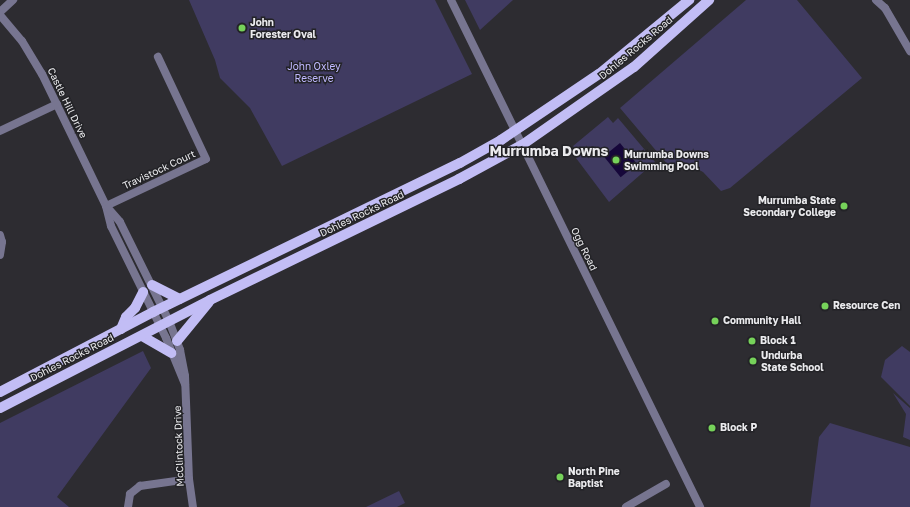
<!DOCTYPE html>
<style>
body{margin:0}
#map{position:relative;width:910px;height:507px;overflow:hidden;background:#2d2c31;font-family:"Golos Text",sans-serif}
div>[style]{position:absolute}
.green>*{inset:0;background:#403b61}
.water>*{inset:0;background:#16073a;transform-origin:0 0}
.minor>*{height:8px;margin:-4px;padding:0 4px;transform-origin:4px;border-radius:4px;background:#777590}
.major>*{height:10px;margin:-5px;padding:0 5px;transform-origin:5px;border-radius:5px;background:#c2bdf5}
.dots>*{width:11px;height:11px;translate:-50% -50%;box-sizing:border-box;border:2px solid #232327;border-radius:50%}
span{translate:-50% -50%;white-space:nowrap;text-align:center;line-height:1.15;-webkit-text-stroke:3px #232327;paint-order:stroke}
.poi-label{font-size:10px;color:#ebebee;font-weight:700}
.left{translate:0 -50%;text-align:left}
.right{translate:-100% -50%;text-align:right}
.street-label{font-size:10px;color:#ebebee}
.park-label{font-size:10px;color:#c0b9ff}
.district-label{font-size:14px;color:#ebebee;font-weight:700}
</style>
<div id="map">
<div class="green">
<i style="clip-path:polygon(189px 0,435px 0,472px 74px,282px 166px,250px 108px,220px 78px,215px 60px)"></i>
<i style="clip-path:polygon(465px 0,513px 0,480px 30px)"></i>
<i style="clip-path:polygon(746px 0,797px 0,862px 78px,730px 188px,721px 191px,703px 172px,684px 162px,669px 166px,620px 108px)"></i>
<i style="clip-path:polygon(608px 117px,613px 123px,618px 118px,655px 162px,609px 202px,576px 158px,580px 154px,573px 146px)"></i>
<i style="clip-path:polygon(902px 346px,910px 352px,910px 406px,881px 377px,885px 360px)"></i>
<i style="clip-path:polygon(143px 351px,151px 368px,57px 497px,69px 507px,0 507px,0 423px)"></i>
<i style="clip-path:polygon(893px 393px,910px 408px,910px 440px,903px 437px,906px 414px)"></i>
<i style="clip-path:polygon(830px 423px,910px 447px,910px 507px,810px 507px,819px 437px)"></i>
<i style="clip-path:polygon(399px 491px,405px 503px,397px 507px,366px 507px)"></i>
</div>
<div class="water">
<i style="left:620px;top:143px;width:27px;height:21px;rotate:51deg"></i>
</div>
<div class="minor">
<i style="left:451px;top:0;width:565px;rotate:63.84deg"></i>
<i style="left:876px;top:0;width:12px;rotate:42deg"></i>
<i style="left:885px;top:8px;width:50px;rotate:59.8deg"></i>
<i style="left:0;top:12px;width:18px;rotate:-43deg"></i>
<i style="left:0;top:15px;width:34px;rotate:50deg"></i>
<i style="left:22px;top:41px;width:39px;rotate:59deg"></i>
<i style="left:42px;top:74px;width:147px;rotate:64.1deg"></i>
<i style="left:106px;top:206px;width:21px;rotate:76deg"></i>
<i style="left:111px;top:226px;width:125px;rotate:63.8deg"></i>
<i style="left:166px;top:338px;width:50px;rotate:67.6deg"></i>
<i style="left:0;top:131px;width:63px;rotate:-25.3deg"></i>
<i style="left:106px;top:206px;width:110px;rotate:-25.2deg"></i>
<i style="left:206px;top:159px;width:113px;rotate:-115.2deg"></i>
<i style="left:108px;top:208px;width:18px;rotate:49deg"></i>
<i style="left:120px;top:222px;width:110px;rotate:63.7deg"></i>
<i style="left:169px;top:321px;width:31px;rotate:69deg"></i>
<i style="left:180px;top:350px;width:26px;rotate:79deg"></i>
<i style="left:185px;top:376px;width:103px;rotate:87.8deg"></i>
<i style="left:189px;top:479px;width:28px;rotate:82deg"></i>
<i style="left:0;top:235px;width:7px;rotate:74deg"></i>
<i style="left:2px;top:242px;width:13px;rotate:99deg"></i>
<i style="left:128px;top:507px;width:13px;rotate:-81deg"></i>
<i style="left:130px;top:494px;width:13px;rotate:-39deg"></i>
<i style="left:140px;top:486px;width:49px;rotate:-8.1deg"></i>
<i style="left:626px;top:507px;width:46px;rotate:-29.9deg"></i>
</div>
<div class="major">
<i style="left:152px;top:285px;width:31px;rotate:27deg"></i>
<i style="left:121px;top:329px;width:13px;rotate:-67deg"></i>
<i style="left:126px;top:317px;width:13px;rotate:-45deg"></i>
<i style="left:135px;top:308px;width:18px;rotate:-63deg"></i>
<i style="left:142px;top:336px;width:34px;rotate:30deg"></i>
<i style="left:177px;top:341px;width:50px;rotate:-50.6deg"></i>
<i style="left:0;top:392px;width:173px;rotate:-27.6deg"></i>
<i style="left:153px;top:312px;width:341px;rotate:-25.9deg"></i>
<i style="left:460px;top:163px;width:47px;rotate:-29.3deg"></i>
<i style="left:501px;top:140px;width:118px;rotate:-34deg"></i>
<i style="left:599px;top:74px;width:117px;rotate:-39.4deg"></i>
<i style="left:0;top:408px;width:236px;rotate:-27.2deg"></i>
<i style="left:210px;top:300px;width:277px;rotate:-25.9deg"></i>
<i style="left:459px;top:179px;width:72px;rotate:-28.4deg"></i>
<i style="left:522px;top:145px;width:136px;rotate:-34.9deg"></i>
<i style="left:634px;top:67px;width:101px;rotate:-41.8deg"></i>
</div>
<div class="dots">
<i style="left:242px;top:28px;background:#76d25a"></i>
<i style="left:616px;top:160px;background:#76d25a"></i>
<i style="left:844px;top:206px;background:#76d25a"></i>
<i style="left:825px;top:306px;background:#76d25a"></i>
<i style="left:715px;top:321px;background:#76d25a"></i>
<i style="left:752px;top:341px;background:#76d25a"></i>
<i style="left:753px;top:361px;background:#76d25a"></i>
<i style="left:712px;top:428px;background:#76d25a"></i>
<i style="left:560px;top:477px;background:#76d25a"></i>
</div>
<div class="poi-label">
<span class="left" style="left:250px;top:28px">John<br>Forester Oval</span>
<span class="left" style="left:624px;top:160px">Murrumba Downs<br>Swimming Pool</span>
<span class="right" style="left:836px;top:206px">Murrumba State<br>Secondary College</span>
<span class="left" style="left:833px;top:306px">Resource Cen</span>
<span class="left" style="left:723px;top:321px">Community Hall</span>
<span class="left" style="left:760px;top:341px">Block 1</span>
<span class="left" style="left:761px;top:361px">Undurba<br>State School</span>
<span class="left" style="left:720px;top:428px">Block P</span>
<span class="left" style="left:568px;top:477px">North Pine<br>Baptist</span>
</div>
<div class="street-label">
<span style="left:636px;top:48px;rotate:-40deg">Dohles Rocks Road</span>
<span style="left:67px;top:103px;rotate:64deg">Castle Hill Drive</span>
<span style="left:159px;top:170px;rotate:-25deg">Travistock Court</span>
<span style="left:362px;top:214px;rotate:-26deg">Dohles Rocks Road</span>
<span style="left:584px;top:249px;rotate:64deg">Ogg Road</span>
<span style="left:72px;top:358px;rotate:-27deg">Dohles Rocks Road</span>
<span style="left:179px;top:446px;rotate:-92deg">McClintock Drive</span>
</div>
<div class="park-label">
<span style="left:314px;top:72px">John Oxley<br>Reserve</span>
</div>
<div class="district-label">
<span style="left:549px;top:151px">Murrumba Downs</span>
</div>
</div>
